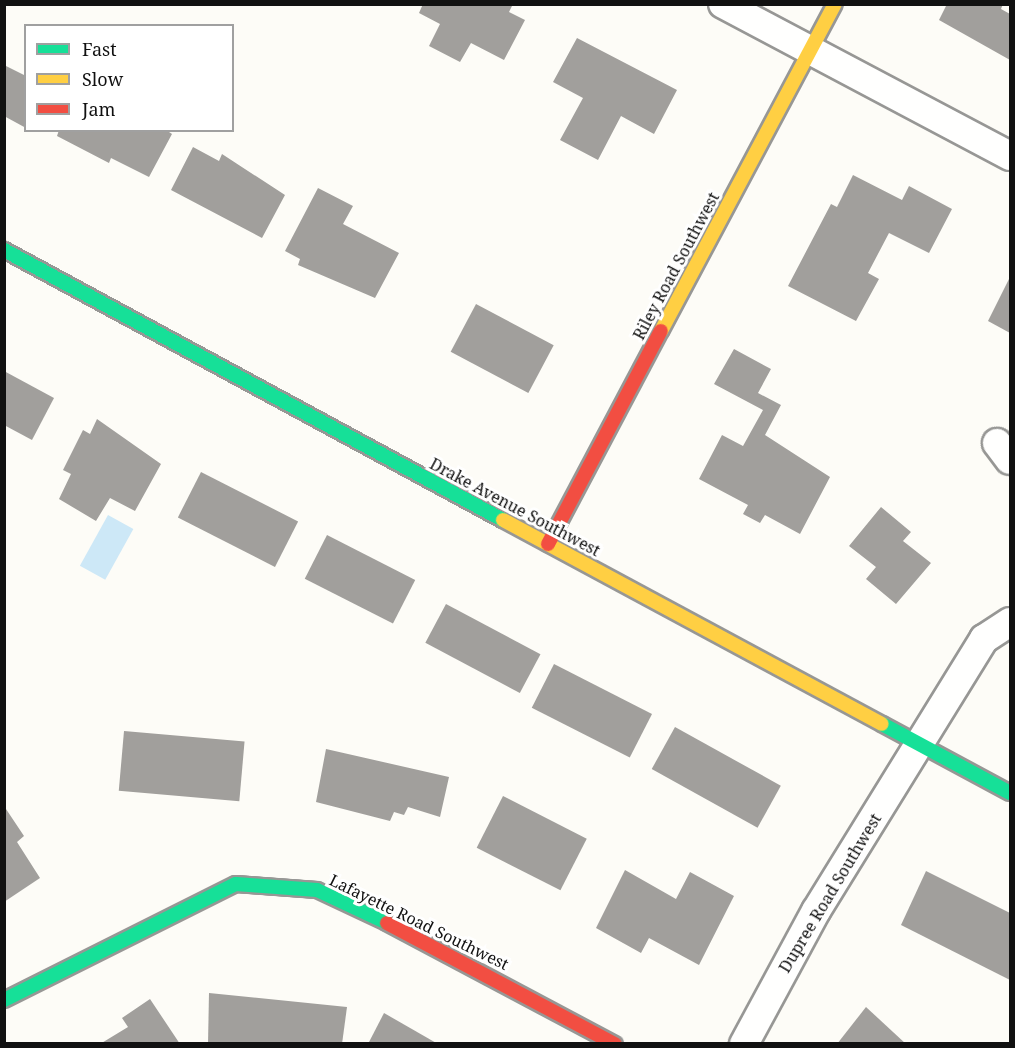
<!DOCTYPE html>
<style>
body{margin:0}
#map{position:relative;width:1015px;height:1048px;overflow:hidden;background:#fdfcf7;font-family:"Noto Serif",serif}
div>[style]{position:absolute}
.water>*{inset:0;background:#cde8f7;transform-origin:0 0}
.building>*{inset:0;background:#a19f9c;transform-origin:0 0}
.roads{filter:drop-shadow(2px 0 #979795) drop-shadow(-2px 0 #979795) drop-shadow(0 2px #979795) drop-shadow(0 -2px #979795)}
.street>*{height:28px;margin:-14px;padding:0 14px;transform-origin:14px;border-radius:14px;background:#fffffe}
.fast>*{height:14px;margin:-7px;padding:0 7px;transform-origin:7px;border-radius:7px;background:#16e098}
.slow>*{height:14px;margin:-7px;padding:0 7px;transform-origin:7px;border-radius:7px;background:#ffcf43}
.jam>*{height:14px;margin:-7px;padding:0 7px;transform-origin:7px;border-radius:7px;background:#f24e42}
span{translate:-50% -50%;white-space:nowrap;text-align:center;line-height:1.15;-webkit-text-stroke:6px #fff;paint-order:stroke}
.street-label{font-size:16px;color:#111}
.frame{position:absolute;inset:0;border:6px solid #111;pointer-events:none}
.legend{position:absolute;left:24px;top:24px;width:210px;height:108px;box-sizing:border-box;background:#fff;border:2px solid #a0a0a0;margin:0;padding:8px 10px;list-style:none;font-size:18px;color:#111}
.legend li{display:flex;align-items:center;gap:12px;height:30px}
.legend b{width:30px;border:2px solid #a0a0a0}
</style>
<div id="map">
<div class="water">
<i style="left:108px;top:515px;width:29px;height:58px;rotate:29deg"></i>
</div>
<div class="building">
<i style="clip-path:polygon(423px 4px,513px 4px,509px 12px,525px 20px,504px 60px,471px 43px,460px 62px,429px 46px,440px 24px,419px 13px)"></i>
<i style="clip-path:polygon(947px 4px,1003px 4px,1001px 9px,1010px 14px,1010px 60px,939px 20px)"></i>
<i style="clip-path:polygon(577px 38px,677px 90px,654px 134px,621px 116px,598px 160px,560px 140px,583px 98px,553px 82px)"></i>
<i style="clip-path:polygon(4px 65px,26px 76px,26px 128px,4px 116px)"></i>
<i style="clip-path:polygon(59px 130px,166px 130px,172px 134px,149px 177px,111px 158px,109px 163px,57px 136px)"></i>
<i style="clip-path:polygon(193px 147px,219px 161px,222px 154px,285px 195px,262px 238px,171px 190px)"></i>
<i style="clip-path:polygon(853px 175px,902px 200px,909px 186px,952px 209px,929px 253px,889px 233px,868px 273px,879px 279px,856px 321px,788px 286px,831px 204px,837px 207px)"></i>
<i style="clip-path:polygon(318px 188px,353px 206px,343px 224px,399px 253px,375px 298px,298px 265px,300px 259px,285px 251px)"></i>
<i style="clip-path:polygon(1010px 277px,1010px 333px,988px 321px)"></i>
<i style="left:476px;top:304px;width:88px;height:54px;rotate:28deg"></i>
<i style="clip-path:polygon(734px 349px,771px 369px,758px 393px,781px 405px,765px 435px,830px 477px,800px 534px,765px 515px,760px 523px,743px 514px,748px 505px,699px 479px,722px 435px,743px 446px,763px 410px,714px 384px)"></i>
<i style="clip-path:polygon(4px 371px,54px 398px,32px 440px,4px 425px)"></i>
<i style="clip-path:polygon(97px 419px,161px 464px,135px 511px,110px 498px,96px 521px,59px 499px,71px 474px,63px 470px,83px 430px,90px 434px)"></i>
<i style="left:201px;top:472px;width:109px;height:51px;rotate:27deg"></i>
<i style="clip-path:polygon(881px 507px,911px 532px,903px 541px,931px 563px,896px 604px,866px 579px,876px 567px,849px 546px)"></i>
<i style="left:327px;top:535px;width:99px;height:49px;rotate:27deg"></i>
<i style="left:446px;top:604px;width:107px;height:44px;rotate:28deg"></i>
<i style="left:554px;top:664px;width:110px;height:49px;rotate:27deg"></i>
<i style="left:675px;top:727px;width:121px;height:48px;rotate:29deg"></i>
<i style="left:124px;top:731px;width:121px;height:60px;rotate:5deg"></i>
<i style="clip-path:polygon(326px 749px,449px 777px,440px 817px,408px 807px,404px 815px,394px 812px,390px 821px,316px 802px)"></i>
<i style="left:503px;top:796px;width:94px;height:58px;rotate:27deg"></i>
<i style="clip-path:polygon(4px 806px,24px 836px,17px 842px,40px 878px,4px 902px)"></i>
<i style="clip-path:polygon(625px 870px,676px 899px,690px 872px,734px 896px,699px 965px,649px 938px,641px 953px,596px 928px)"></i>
<i style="clip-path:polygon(926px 871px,1010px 913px,1010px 980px,901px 925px)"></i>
<i style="clip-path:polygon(209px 993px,347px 1007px,342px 1044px,208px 1044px)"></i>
<i style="clip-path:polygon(150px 999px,180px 1044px,100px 1044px,128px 1027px,122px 1018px)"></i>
<i style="clip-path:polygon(866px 1007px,906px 1044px,837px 1044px)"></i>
<i style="clip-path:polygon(384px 1013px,438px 1044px,368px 1044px)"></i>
</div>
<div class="roads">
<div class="street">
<i style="left:723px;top:4px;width:325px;rotate:27.9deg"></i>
<i style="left:997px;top:443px;width:21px;rotate:53deg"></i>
<i style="left:744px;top:1044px;width:151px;rotate:-61.6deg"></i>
<i style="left:816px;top:911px;width:320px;rotate:-58.3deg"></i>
<i style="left:984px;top:639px;width:31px;rotate:-33deg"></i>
</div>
<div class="fast">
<i style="left:4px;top:250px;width:567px;rotate:28.42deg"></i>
<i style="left:882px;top:724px;width:145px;rotate:28.3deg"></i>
<i style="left:4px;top:1000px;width:259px;rotate:-26.6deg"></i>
<i style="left:236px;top:884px;width:81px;rotate:4.2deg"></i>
<i style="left:317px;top:890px;width:77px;rotate:25.2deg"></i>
</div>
<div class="slow">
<i style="left:661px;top:331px;width:370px;rotate:-62deg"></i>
<i style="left:503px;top:520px;width:430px;rotate:28.3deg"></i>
</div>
<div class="jam">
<i style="left:548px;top:544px;width:241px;rotate:-62.1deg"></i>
<i style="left:387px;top:923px;width:258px;rotate:28deg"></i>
</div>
</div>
<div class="street-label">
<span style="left:676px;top:266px;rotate:-62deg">Riley Road Southwest</span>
<span style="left:515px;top:507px;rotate:28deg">Drake Avenue Southwest</span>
<span style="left:830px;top:893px;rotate:-59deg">Dupree Road Southwest</span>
<span style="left:419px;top:922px;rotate:26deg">Lafayette Road Southwest</span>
</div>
<div class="frame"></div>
<ul class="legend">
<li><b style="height:8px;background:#16e098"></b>Fast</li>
<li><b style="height:8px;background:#ffcf43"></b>Slow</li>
<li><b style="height:8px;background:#f24e42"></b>Jam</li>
</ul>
</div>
